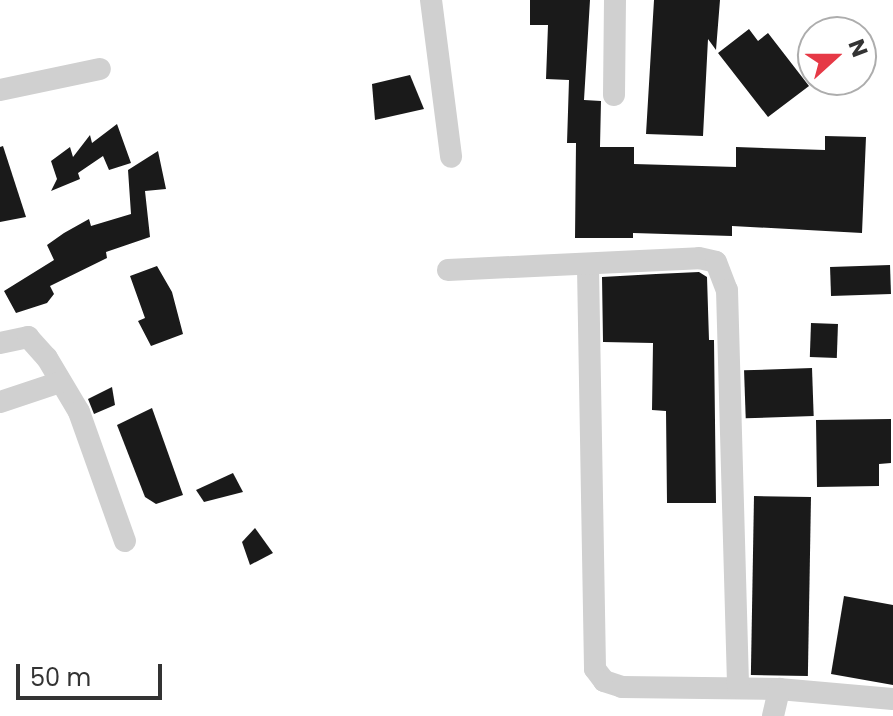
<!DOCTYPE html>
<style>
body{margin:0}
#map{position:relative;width:893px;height:716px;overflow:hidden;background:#fff;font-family:Poppins,sans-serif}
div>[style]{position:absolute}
.building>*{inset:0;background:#1a1a1a;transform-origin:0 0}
.minor>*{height:22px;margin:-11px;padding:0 11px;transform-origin:11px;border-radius:11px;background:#d0d0d0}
span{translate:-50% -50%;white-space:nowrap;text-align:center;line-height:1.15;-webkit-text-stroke:8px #fff;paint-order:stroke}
.north{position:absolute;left:797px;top:16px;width:80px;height:80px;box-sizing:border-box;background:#fff;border:2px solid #adadad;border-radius:50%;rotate:69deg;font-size:22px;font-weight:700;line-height:32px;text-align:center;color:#333}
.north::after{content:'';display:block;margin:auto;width:28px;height:36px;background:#e63946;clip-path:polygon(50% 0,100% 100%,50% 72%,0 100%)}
.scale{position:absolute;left:16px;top:664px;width:146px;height:36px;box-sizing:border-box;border:4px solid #333;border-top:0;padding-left:10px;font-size:24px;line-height:28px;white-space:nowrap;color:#333;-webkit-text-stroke:6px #fff;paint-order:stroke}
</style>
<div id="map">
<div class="building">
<i style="clip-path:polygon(530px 0,590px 0,584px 100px,601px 101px,600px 147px,634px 147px,634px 164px,736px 167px,736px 147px,825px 150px,825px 136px,866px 137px,862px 233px,732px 226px,732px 236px,633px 233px,633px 238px,575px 238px,576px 143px,567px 143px,569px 80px,546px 79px,548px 25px,530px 25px)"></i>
<i style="clip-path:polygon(654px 0,720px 0,716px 50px,708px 39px,703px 136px,646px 134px)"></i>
<i style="clip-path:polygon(749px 29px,758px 41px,768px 33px,809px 86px,768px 117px,718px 53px)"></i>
<i style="clip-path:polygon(410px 75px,424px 109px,375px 120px,372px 84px)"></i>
<i style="clip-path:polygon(117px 124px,131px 163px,109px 170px,103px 156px,78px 173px,80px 179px,51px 191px,57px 179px,51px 161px,70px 147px,73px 157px,90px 135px,92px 143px)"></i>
<i style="clip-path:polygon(3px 146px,26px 217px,0 222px,0 147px)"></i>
<i style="clip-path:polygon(158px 151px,166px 189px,145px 191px,150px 237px,106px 252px,107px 258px,50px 286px,54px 294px,47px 303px,16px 313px,4px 291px,54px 260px,47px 245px,64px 233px,89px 219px,91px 226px,131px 214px,128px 170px)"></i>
<i style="left:890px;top:265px;width:29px;height:60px;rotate:88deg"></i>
<i style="clip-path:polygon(157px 266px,172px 292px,183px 334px,151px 346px,138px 321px,145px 318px,130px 276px)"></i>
<i style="clip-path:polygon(656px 274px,699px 272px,707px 277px,709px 340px,714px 340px,716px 503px,667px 503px,666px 411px,652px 410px,653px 343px,603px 342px,602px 277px)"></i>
<i style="left:811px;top:323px;width:27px;height:34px;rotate:2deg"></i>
<i style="left:812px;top:368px;width:48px;height:68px;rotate:88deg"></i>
<i style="clip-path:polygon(112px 387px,115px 405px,94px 414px,88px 399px)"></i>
<i style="clip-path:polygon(152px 408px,183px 495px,156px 504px,145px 497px,117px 425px)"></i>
<i style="clip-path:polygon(891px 419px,891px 463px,879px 464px,879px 486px,817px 487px,816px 420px)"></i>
<i style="clip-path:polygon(233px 473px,243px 492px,204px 502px,196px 490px)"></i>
<i style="left:754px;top:496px;width:57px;height:179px;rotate:1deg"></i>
<i style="clip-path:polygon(255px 528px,273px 553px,250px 565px,242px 542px)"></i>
<i style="clip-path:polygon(844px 596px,893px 605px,893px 685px,831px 674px)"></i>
</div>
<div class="minor">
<i style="left:431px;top:0;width:158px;rotate:82.7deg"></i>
<i style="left:0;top:90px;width:102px;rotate:-11.9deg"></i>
<i style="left:614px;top:95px;width:95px;rotate:-89.4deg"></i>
<i style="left:588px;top:267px;width:402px;rotate:89deg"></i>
<i style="left:595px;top:669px;width:15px;rotate:53deg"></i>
<i style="left:604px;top:681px;width:19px;rotate:18deg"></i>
<i style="left:622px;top:687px;width:157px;rotate:0.7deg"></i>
<i style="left:779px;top:689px;width:114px;rotate:5deg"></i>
<i style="left:448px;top:270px;width:251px;rotate:-2.7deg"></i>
<i style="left:699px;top:258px;width:17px;rotate:13deg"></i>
<i style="left:716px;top:262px;width:30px;rotate:69deg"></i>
<i style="left:727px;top:290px;width:398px;rotate:88.4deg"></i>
<i style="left:0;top:343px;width:29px;rotate:-12deg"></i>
<i style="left:28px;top:337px;width:28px;rotate:48deg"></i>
<i style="left:47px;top:358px;width:63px;rotate:59.3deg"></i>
<i style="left:79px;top:412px;width:137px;rotate:70.4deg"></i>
<i style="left:0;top:402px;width:63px;rotate:-18.4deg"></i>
<i style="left:773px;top:716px;width:28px;rotate:-77deg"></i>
</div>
<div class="north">N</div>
<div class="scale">50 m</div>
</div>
